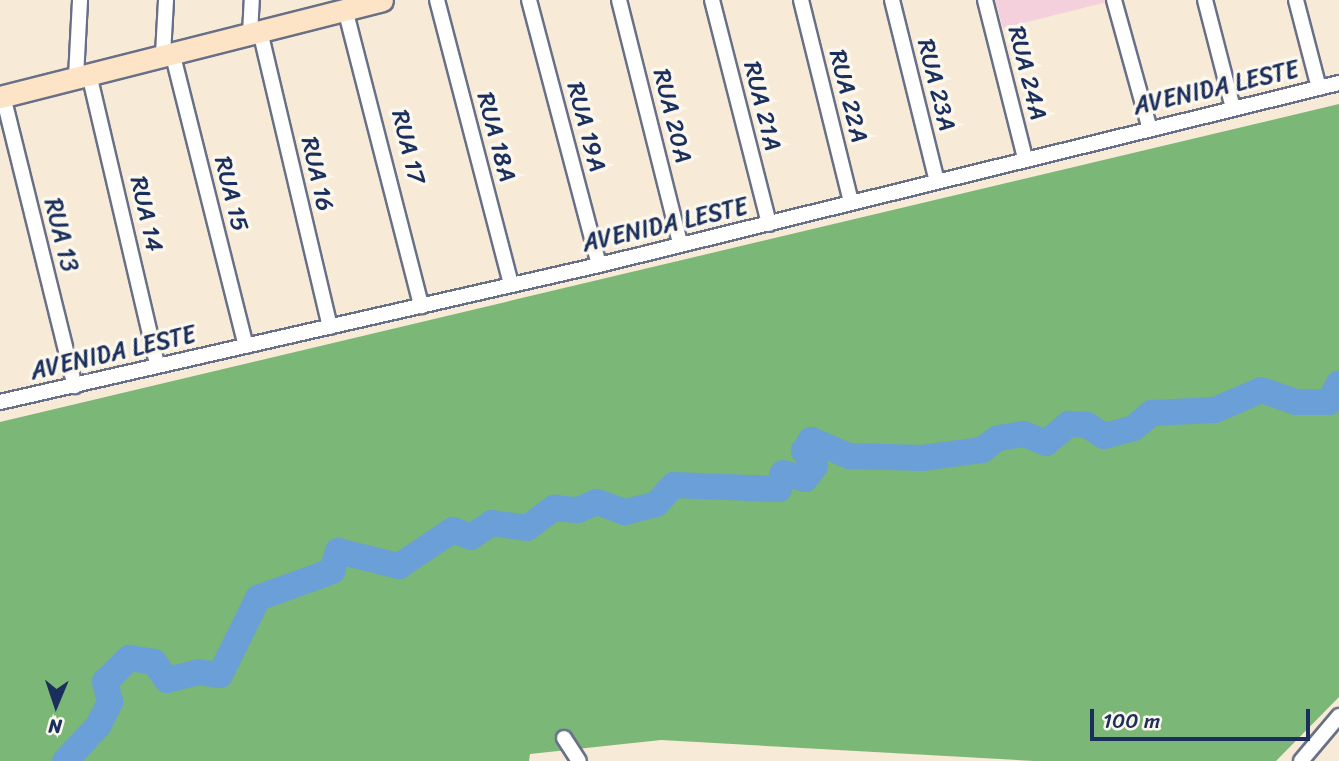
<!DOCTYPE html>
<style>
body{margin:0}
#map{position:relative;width:1339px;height:761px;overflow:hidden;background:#f7ead6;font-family:Sriracha,sans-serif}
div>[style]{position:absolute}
.built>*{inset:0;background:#f4cfdc}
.forest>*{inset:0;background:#7bb776}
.river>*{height:26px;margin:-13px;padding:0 13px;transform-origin:13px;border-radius:13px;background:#6b9fd7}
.roads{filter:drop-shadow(2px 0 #687088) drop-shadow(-2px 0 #687088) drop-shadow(0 2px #687088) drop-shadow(0 -2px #687088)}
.street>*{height:14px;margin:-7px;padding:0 7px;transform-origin:7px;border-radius:7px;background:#fff}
.secondary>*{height:21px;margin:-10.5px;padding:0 10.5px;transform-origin:10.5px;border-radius:10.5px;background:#fee4c6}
span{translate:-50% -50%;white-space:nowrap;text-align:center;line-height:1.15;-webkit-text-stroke:7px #fbf7ec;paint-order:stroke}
.street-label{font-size:24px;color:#1b2f5e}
.north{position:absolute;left:21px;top:670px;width:70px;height:70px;-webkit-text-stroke:5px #fbf7ec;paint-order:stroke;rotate:182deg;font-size:19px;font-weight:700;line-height:28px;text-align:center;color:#1b2f5e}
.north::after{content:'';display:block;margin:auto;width:24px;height:32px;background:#1b2f5e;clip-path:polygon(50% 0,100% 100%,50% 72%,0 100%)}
.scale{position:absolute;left:1090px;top:709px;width:220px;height:32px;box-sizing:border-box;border:4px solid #1b2f5e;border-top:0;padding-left:9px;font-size:21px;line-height:24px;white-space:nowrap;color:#1b2f5e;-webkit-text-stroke:5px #fbf7ec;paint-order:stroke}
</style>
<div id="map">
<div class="built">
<i style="clip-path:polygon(995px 0,1106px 0,1107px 2px,1003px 28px)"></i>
</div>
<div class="forest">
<i style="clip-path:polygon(1339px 104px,1339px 697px,1276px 761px,1034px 761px,661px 740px,530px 754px,529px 761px,0 761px,0 422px)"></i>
</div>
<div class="river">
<i style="left:65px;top:761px;width:48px;rotate:-46.7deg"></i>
<i style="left:98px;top:726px;width:27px;rotate:-63deg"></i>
<i style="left:110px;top:702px;width:21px;rotate:-104deg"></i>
<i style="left:105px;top:682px;width:34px;rotate:-45deg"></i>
<i style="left:129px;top:658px;width:25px;rotate:9deg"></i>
<i style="left:154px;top:662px;width:22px;rotate:54deg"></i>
<i style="left:167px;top:680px;width:32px;rotate:-14deg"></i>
<i style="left:198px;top:672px;width:22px;rotate:8deg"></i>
<i style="left:220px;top:675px;width:86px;rotate:-63.7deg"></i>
<i style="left:258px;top:598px;width:79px;rotate:-20deg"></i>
<i style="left:332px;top:571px;width:21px;rotate:-73deg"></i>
<i style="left:338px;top:551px;width:63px;rotate:13.8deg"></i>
<i style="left:399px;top:566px;width:65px;rotate:-33.7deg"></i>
<i style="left:453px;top:530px;width:19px;rotate:21deg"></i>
<i style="left:471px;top:537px;width:25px;rotate:-34deg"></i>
<i style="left:492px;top:523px;width:35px;rotate:8deg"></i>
<i style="left:527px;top:528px;width:34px;rotate:-37deg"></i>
<i style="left:554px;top:508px;width:24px;rotate:5deg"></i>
<i style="left:578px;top:510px;width:21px;rotate:-23deg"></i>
<i style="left:597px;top:502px;width:30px;rotate:20deg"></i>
<i style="left:625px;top:512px;width:32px;rotate:-14deg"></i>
<i style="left:656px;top:504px;width:26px;rotate:-47deg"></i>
<i style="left:674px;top:485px;width:105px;rotate:2.2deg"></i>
<i style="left:779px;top:489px;width:16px;rotate:-76deg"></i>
<i style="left:783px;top:473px;width:23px;rotate:15deg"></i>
<i style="left:805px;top:479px;width:16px;rotate:-52deg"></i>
<i style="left:815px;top:466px;width:19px;rotate:-126deg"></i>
<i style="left:804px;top:451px;width:13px;rotate:-58deg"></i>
<i style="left:811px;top:440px;width:41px;rotate:22.8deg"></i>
<i style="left:849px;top:456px;width:73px;rotate:1.6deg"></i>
<i style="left:922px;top:458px;width:61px;rotate:-7.6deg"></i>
<i style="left:982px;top:450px;width:20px;rotate:-37deg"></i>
<i style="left:998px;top:438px;width:26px;rotate:-9deg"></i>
<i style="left:1024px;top:434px;width:24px;rotate:22deg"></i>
<i style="left:1046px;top:443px;width:30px;rotate:-40deg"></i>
<i style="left:1069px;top:424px;width:18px;rotate:3deg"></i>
<i style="left:1087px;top:425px;width:20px;rotate:33deg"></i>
<i style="left:1104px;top:436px;width:31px;rotate:-15deg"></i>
<i style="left:1134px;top:428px;width:23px;rotate:-41deg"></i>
<i style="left:1151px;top:413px;width:64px;rotate:-2.7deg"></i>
<i style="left:1215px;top:410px;width:50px;rotate:-23.5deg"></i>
<i style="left:1261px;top:390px;width:37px;rotate:19deg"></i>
<i style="left:1296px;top:402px;width:33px"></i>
<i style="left:1329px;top:402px;width:21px;rotate:-62deg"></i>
</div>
<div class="roads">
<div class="street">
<i style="left:437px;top:0;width:294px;rotate:75.4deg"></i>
<i style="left:529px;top:0;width:274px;rotate:75.2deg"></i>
<i style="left:619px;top:0;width:251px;rotate:75.9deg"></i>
<i style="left:712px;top:0;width:231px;rotate:75.7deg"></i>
<i style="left:801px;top:0;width:208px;rotate:76.1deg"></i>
<i style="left:892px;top:0;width:187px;rotate:76.1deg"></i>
<i style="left:985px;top:0;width:163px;rotate:75.8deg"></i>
<i style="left:1114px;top:0;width:131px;rotate:74.5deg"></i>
<i style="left:1205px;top:0;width:112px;rotate:75.5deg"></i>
<i style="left:1296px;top:0;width:91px;rotate:75.4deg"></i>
<i style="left:345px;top:9px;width:307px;rotate:75.6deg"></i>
<i style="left:260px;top:31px;width:304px;rotate:76.7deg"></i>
<i style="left:250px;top:34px;width:34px;rotate:-87deg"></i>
<i style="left:172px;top:52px;width:303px;rotate:75.9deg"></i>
<i style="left:163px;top:54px;width:54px;rotate:-86.8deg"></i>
<i style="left:89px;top:74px;width:299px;rotate:76.8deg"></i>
<i style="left:76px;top:77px;width:77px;rotate:-87deg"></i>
<i style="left:3px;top:96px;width:299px;rotate:76.1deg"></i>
<i style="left:0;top:402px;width:614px;rotate:-12.88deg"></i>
<i style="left:599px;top:265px;width:762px;rotate:-13.82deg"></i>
<i style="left:564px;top:738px;width:27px;rotate:57deg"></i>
<i style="left:1301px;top:761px;width:59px;rotate:-49.8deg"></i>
</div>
<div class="secondary">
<i style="left:0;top:97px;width:394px;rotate:-14.2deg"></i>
</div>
</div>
<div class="street-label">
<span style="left:1027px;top:73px;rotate:76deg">RUA 24A</span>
<span style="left:936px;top:85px;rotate:76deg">RUA 23A</span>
<span style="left:1216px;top:88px;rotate:-13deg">AVENIDA LESTE</span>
<span style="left:848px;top:96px;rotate:76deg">RUA 22A</span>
<span style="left:762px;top:106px;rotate:76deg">RUA 21A</span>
<span style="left:672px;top:116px;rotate:76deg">RUA 20A</span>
<span style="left:586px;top:127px;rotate:75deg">RUA 19A</span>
<span style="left:496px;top:137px;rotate:75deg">RUA 18A</span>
<span style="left:408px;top:147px;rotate:76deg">RUA 17</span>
<span style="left:317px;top:174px;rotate:77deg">RUA 16</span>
<span style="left:231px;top:194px;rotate:76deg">RUA 15</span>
<span style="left:146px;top:214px;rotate:77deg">RUA 14</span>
<span style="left:665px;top:225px;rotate:-13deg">AVENIDA LESTE</span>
<span style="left:61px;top:235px;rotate:76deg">RUA 13</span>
<span style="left:113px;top:353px;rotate:-13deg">AVENIDA LESTE</span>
</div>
<div class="north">N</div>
<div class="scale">100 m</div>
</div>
